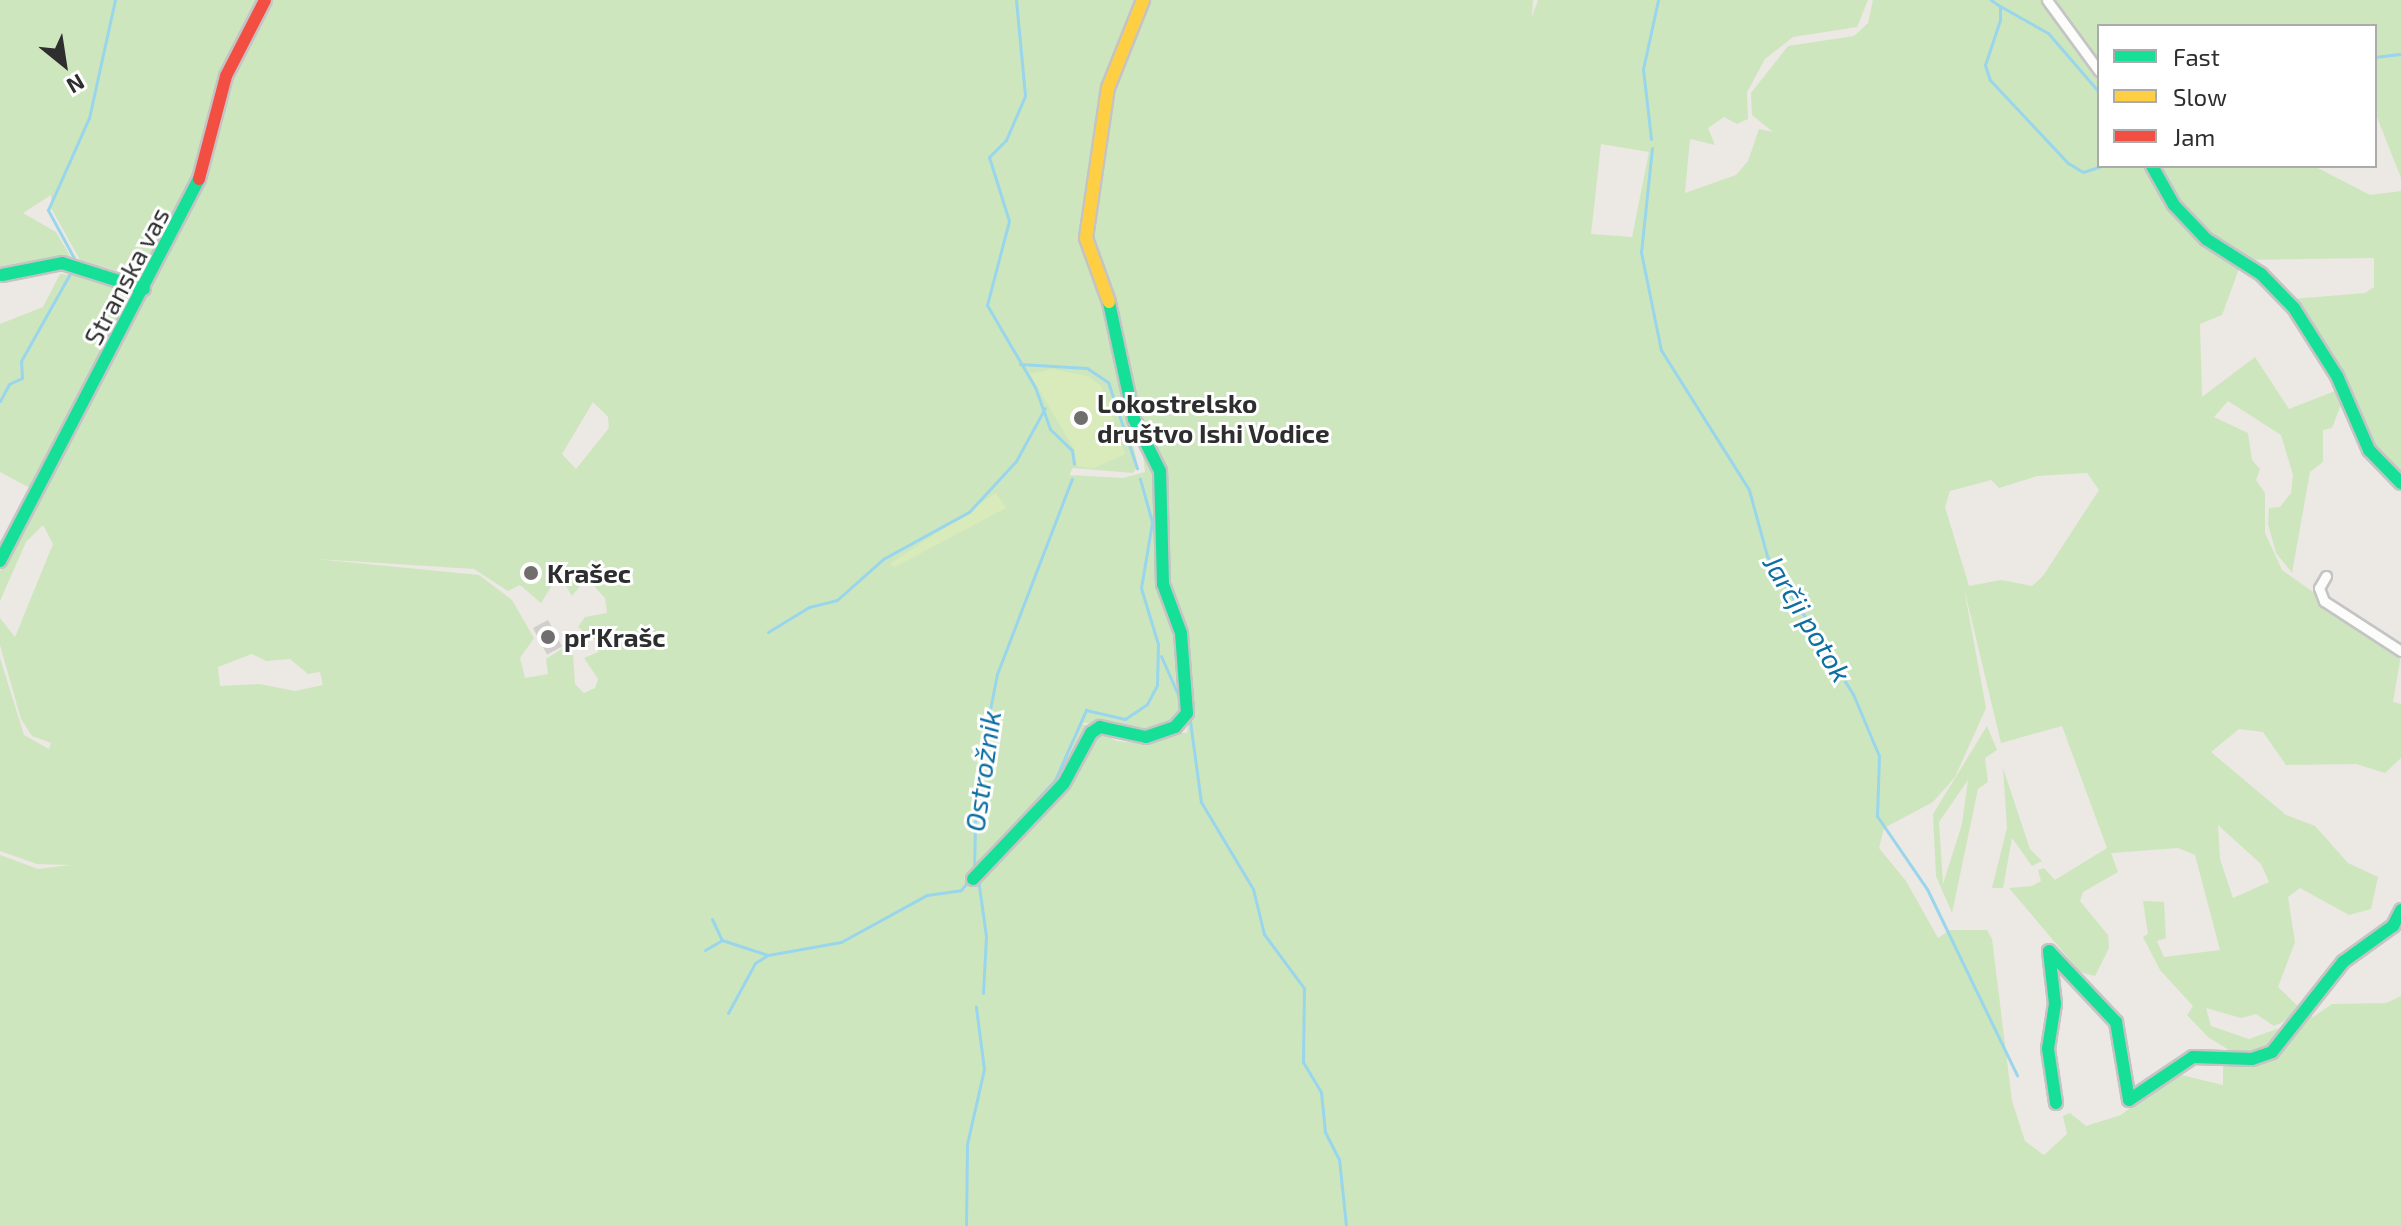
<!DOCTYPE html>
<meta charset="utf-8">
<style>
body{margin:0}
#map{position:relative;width:2401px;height:1226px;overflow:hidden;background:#ece8e4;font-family:"Exo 2",sans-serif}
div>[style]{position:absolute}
.green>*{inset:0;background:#cee6be}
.pitch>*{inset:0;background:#d9eabb}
.stream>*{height:3px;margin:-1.5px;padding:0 1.5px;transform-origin:1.5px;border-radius:1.5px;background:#99d6ec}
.building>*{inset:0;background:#d1cecb;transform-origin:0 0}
.roads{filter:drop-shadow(2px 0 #c5c4c5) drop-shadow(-2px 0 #c5c4c5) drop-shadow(0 2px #c5c4c5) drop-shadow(0 -2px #c5c4c5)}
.street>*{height:9px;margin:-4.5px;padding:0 4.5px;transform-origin:4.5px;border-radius:4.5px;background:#fcfcfb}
.fast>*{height:12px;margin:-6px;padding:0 6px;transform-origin:6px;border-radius:6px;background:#16e098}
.slow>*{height:12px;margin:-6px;padding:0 6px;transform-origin:6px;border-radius:6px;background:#ffcf43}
.jam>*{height:12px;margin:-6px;padding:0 6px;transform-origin:6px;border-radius:6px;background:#f24e42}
.dots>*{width:22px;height:22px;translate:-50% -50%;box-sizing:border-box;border:4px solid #fff;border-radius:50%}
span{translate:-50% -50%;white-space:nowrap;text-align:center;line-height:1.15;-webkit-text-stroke:6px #fff;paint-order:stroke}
.street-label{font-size:26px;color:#2e2e2e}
.poi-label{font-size:26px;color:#2e2e2e;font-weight:700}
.left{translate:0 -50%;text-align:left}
.water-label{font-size:28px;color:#0d6fa3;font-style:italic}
.legend{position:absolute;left:2097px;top:24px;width:280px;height:144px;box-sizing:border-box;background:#fff;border:2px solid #ababab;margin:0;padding:10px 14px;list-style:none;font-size:24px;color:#2e2e2e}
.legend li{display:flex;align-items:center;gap:16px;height:40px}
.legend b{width:40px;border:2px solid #ababab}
.north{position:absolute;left:24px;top:24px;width:80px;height:80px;-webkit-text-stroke:6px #fff;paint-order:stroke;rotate:150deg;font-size:22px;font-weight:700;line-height:32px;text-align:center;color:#2e2e2e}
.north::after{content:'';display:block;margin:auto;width:28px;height:36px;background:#2e2e2e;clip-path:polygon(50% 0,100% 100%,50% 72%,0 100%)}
</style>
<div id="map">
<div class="green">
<i style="clip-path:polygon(0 0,259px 0,219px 81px,191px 187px,141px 278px,80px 260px,51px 208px,51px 195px,23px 213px,56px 232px,73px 261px,0 271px)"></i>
<i style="clip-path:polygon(evenodd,270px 0,1141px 0,1099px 113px,1083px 241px,1115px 320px,1116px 371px,1138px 466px,1133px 473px,1073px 468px,1069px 475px,1123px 478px,1145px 472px,1141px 435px,1120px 316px,1090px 246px,1089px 226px,1108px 93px,1147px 0,1533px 0,1532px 17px,1538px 0,1868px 0,1857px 27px,1793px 37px,1765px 59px,1747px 92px,1748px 119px,1737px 124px,1724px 117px,1708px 128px,1715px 145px,1690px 139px,1685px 193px,1736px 175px,1748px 161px,1759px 129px,1773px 132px,1752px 115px,1751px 93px,1788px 46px,1854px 36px,1868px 23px,1873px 0,2043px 0,2099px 76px,2099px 166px,2147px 166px,2183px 220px,2240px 266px,2222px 315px,2200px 324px,2202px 397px,2255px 357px,2289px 409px,2340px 389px,2344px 397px,2332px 428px,2323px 430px,2323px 462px,2310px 472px,2292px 573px,2276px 553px,2268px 524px,2269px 508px,2280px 507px,2291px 493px,2293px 475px,2281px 435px,2228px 401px,2214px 417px,2248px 433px,2252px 460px,2260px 469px,2256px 480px,2265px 493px,2265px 533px,2282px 570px,2401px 655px,2393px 702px,2401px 704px,2401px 758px,2385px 773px,2356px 764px,2286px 765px,2263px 732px,2239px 729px,2211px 752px,2286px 815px,2315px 826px,2348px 863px,2378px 877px,2371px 909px,2349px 915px,2300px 888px,2288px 897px,2295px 942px,2278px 987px,2302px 1010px,2294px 1017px,2274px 1026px,2256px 1014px,2241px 1018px,2206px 1008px,2211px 1026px,2249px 1039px,2296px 1022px,2267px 1053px,2237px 1055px,2208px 1037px,2187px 1015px,2193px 1006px,2160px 970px,2143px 937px,2148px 934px,2143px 901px,2164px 902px,2166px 938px,2157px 941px,2164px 957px,2220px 950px,2195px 855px,2178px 848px,2111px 853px,2118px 872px,2083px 892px,2080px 901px,2108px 935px,2109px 948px,2095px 976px,2080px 972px,2009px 888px,2032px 886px,2041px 881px,2038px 870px,2044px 868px,2055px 880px,2107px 848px,2062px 726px,2001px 743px,1964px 588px,1986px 708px,1955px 777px,1933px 802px,1884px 828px,1879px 848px,1906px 881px,1938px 938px,1950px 930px,1987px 930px,1992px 939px,2012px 1101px,2025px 1141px,2044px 1155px,2067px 1134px,2063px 1116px,2070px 1113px,2086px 1126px,2121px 1115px,2173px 1073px,2223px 1085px,2223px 1062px,2270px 1057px,2307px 1013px,2313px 1017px,2332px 1004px,2386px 1003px,2401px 996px,2401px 1226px,0 1226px,0 855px,38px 869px,70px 865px,37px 864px,0 851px,0 658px,24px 735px,49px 749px,51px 743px,32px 736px,21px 719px,0 645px,0 618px,15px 637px,53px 544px,43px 525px,26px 542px,0 601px,0 571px,197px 197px,231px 79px,270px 0,1601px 144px,1649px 152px,1632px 237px,1591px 234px,1601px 144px,270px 0,593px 402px,608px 417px,609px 428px,576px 469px,562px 454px,593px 402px,270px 0,2087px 473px,2099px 490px,2043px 576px,2032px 586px,2001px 580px,1969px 586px,1945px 507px,1950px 491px,1991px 480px,1999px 488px,2037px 476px,2087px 473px,270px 0,316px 559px,474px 569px,508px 591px,520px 585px,541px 603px,559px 574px,572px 596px,580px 586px,594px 586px,605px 598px,607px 613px,585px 617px,578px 627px,600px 644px,598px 652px,584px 658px,598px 679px,595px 688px,584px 693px,575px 684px,573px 653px,565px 647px,546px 659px,548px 674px,525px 678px,520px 658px,534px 638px,512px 600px,479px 575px,316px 559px,270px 0,252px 654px,266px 661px,290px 659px,308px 674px,320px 672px,323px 685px,295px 691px,259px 684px,220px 686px,218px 667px,252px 654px,270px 0,1185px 702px,1191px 702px,1187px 733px,1170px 732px,1147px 744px,1117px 741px,1079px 722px,1148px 733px,1177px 721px,1185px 702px,270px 0,2218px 825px,2261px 864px,2269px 882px,2233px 898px,2220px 859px,2218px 825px)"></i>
<i style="clip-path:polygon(2051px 0,2401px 0,2401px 178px,2375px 112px,2375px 26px,2099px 26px,2099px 65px)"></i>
<i style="clip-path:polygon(2155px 166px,2314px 166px,2370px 195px,2401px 191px,2401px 478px,2375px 452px,2293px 299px,2365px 293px,2374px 287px,2374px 258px,2244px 260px,2177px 202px)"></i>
<i style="clip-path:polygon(77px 268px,135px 293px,32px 489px,0 472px,0 324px,43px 307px,60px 274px,73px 275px)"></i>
<i style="clip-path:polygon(evenodd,1987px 726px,1997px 750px,1985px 758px,1988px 782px,1978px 789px,1952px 913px,1936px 876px,1933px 814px,1987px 726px,1968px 780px,1962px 824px,1943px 884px,1939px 822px,1968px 780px)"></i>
<i style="clip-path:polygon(2003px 768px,2030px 849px,2042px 861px,2032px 866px,2012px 838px,2003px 888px,1992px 888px,2007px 828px)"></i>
</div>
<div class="pitch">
<i style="clip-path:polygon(1052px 369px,1088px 376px,1101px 386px,1125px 454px,1094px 468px,1077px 466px,1074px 449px,1030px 374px)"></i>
<i style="clip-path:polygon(996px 493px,1006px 508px,895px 567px,890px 564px)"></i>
</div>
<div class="stream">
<i style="left:1016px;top:0;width:96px;rotate:84.6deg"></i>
<i style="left:1025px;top:96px;width:48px;rotate:113.4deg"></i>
<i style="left:1006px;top:140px;width:24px;rotate:135deg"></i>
<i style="left:989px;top:157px;width:67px;rotate:72.6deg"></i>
<i style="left:1009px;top:221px;width:87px;rotate:104.7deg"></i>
<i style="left:987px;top:305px;width:95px;rotate:59.7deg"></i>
<i style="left:1035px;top:387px;width:45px;rotate:70.3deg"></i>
<i style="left:1050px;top:429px;width:30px;rotate:44deg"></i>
<i style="left:1072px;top:450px;width:14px;rotate:82deg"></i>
<i style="left:1991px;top:0;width:11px;rotate:34deg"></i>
<i style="left:2000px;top:6px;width:14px;rotate:90deg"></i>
<i style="left:2000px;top:20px;width:47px;rotate:108.4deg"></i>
<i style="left:1985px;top:65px;width:16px;rotate:72deg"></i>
<i style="left:1990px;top:80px;width:114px;rotate:46.8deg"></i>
<i style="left:2068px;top:163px;width:17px;rotate:31deg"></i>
<i style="left:2083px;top:172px;width:19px;rotate:-18deg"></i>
<i style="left:2000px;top:6px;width:55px;rotate:29.4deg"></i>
<i style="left:2048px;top:33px;width:78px;rotate:49.2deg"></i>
<i style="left:2375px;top:57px;width:26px;rotate:-7deg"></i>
<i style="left:1651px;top:139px;width:70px;rotate:-96.5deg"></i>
<i style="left:1643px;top:69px;width:71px;rotate:-77.7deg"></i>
<i style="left:1652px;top:148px;width:105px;rotate:96deg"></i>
<i style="left:1641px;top:252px;width:100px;rotate:78.5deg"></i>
<i style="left:1661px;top:350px;width:165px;rotate:57.8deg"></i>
<i style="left:1749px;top:490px;width:68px;rotate:74.7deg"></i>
<i style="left:1767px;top:556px;width:163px;rotate:58.1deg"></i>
<i style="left:1853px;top:694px;width:67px;rotate:67.2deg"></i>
<i style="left:1879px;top:756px;width:60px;rotate:91.9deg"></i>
<i style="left:1877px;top:816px;width:88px;rotate:55.6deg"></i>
<i style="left:1927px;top:889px;width:207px;rotate:64.2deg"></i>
<i style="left:75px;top:260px;width:57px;rotate:-118.4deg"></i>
<i style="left:48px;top:210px;width:101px;rotate:-66deg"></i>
<i style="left:89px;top:118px;width:121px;rotate:-77.6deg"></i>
<i style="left:1020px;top:364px;width:67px;rotate:3.4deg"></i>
<i style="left:1087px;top:368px;width:25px;rotate:34deg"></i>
<i style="left:1108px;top:382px;width:91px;rotate:71.4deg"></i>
<i style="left:0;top:401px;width:19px;rotate:-62deg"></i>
<i style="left:9px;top:384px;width:14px;rotate:-25deg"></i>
<i style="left:22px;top:378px;width:17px;rotate:-93deg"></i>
<i style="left:21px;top:361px;width:102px;rotate:-60.7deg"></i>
<i style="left:768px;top:632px;width:48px;rotate:-31.4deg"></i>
<i style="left:809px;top:607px;width:29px;rotate:-14deg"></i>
<i style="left:837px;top:600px;width:62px;rotate:-41.7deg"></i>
<i style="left:883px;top:559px;width:98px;rotate:-28.7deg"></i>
<i style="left:969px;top:512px;width:69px;rotate:-47.3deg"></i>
<i style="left:1016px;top:461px;width:60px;rotate:-61.3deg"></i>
<i style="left:1161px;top:656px;width:47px;rotate:66.2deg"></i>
<i style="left:1190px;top:721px;width:82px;rotate:82.3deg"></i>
<i style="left:1201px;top:802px;width:101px;rotate:59.1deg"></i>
<i style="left:1253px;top:889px;width:46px;rotate:76.3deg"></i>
<i style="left:1264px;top:934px;width:67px;rotate:53.5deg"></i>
<i style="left:1304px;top:988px;width:74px;rotate:90.8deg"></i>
<i style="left:1303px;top:1062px;width:35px;rotate:59deg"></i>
<i style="left:1321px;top:1092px;width:40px;rotate:84.3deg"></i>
<i style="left:1325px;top:1132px;width:30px;rotate:63deg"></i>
<i style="left:1339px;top:1159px;width:67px;rotate:84deg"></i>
<i style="left:976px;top:866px;width:117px;rotate:-47.4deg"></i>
<i style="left:1055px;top:780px;width:77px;rotate:-66.1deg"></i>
<i style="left:1086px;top:710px;width:40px;rotate:13deg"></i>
<i style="left:1125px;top:719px;width:27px;rotate:-34deg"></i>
<i style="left:1147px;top:704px;width:21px;rotate:-62deg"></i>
<i style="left:1157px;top:685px;width:41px;rotate:-88.6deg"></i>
<i style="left:1158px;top:644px;width:59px;rotate:-106.9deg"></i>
<i style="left:1141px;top:588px;width:67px;rotate:-80.5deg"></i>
<i style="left:1152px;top:522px;width:45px;rotate:-105.6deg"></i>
<i style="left:974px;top:870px;width:89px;rotate:-88.7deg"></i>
<i style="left:976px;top:781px;width:109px;rotate:-78.9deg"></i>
<i style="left:997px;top:674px;width:209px;rotate:-69deg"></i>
<i style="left:978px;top:879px;width:58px;rotate:82deg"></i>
<i style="left:986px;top:936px;width:57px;rotate:93deg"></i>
<i style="left:712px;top:919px;width:23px;rotate:65deg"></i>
<i style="left:705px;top:950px;width:20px;rotate:-30deg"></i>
<i style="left:722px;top:940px;width:48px;rotate:18.1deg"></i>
<i style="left:728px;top:1013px;width:57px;rotate:-61.6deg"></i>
<i style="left:755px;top:963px;width:15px;rotate:-32deg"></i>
<i style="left:768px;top:955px;width:74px;rotate:-10.1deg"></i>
<i style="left:841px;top:942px;width:98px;rotate:-28.7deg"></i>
<i style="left:927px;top:895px;width:34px;rotate:-8deg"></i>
<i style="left:961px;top:890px;width:13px;rotate:-51deg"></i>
<i style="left:966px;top:1226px;width:82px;rotate:-89.3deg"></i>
<i style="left:967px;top:1144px;width:77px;rotate:-77.2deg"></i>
<i style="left:984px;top:1069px;width:63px;rotate:-97.4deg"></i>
</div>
<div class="building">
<i style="left:548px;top:620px;width:30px;height:17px;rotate:62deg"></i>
</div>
<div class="roads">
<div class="street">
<i style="left:2047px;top:0;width:88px;rotate:53.8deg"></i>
<i style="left:2326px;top:576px;width:14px;rotate:120deg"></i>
<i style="left:2319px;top:588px;width:14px;rotate:69deg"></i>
<i style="left:2324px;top:601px;width:92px;rotate:33deg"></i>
</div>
<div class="fast">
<i style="left:2152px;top:166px;width:45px;rotate:60.6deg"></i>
<i style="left:2174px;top:205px;width:47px;rotate:46.7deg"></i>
<i style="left:2206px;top:239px;width:65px;rotate:32.5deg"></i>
<i style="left:2261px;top:274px;width:47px;rotate:45.9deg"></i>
<i style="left:2294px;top:308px;width:80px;rotate:57.7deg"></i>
<i style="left:2337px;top:376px;width:81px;rotate:66.6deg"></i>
<i style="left:2369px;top:450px;width:46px;rotate:45.9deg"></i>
<i style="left:2px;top:275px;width:61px;rotate:-11.3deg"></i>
<i style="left:62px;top:263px;width:86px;rotate:17.6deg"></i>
<i style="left:0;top:561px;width:431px;rotate:-62.5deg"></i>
<i style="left:973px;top:879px;width:132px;rotate:-46.5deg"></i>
<i style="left:1064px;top:783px;width:57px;rotate:-61.6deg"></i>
<i style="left:1091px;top:733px;width:11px;rotate:-34deg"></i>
<i style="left:1100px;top:727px;width:47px;rotate:12.3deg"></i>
<i style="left:1146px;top:737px;width:31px;rotate:-19deg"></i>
<i style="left:1175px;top:727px;width:18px;rotate:-49deg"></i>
<i style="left:1187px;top:713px;width:80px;rotate:-94.3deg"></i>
<i style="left:1181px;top:633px;width:52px;rotate:-110.2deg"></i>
<i style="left:1163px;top:584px;width:113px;rotate:-91.5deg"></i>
<i style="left:1160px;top:471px;width:58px;rotate:-116.6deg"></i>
<i style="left:1134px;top:419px;width:120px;rotate:-102.1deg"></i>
<i style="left:2056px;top:1103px;width:55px;rotate:-98.4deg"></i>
<i style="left:2048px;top:1049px;width:46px;rotate:-81.2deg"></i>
<i style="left:2055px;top:1004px;width:53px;rotate:-96.5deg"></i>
<i style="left:2049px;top:951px;width:98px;rotate:46.7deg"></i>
<i style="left:2116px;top:1022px;width:79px;rotate:80.5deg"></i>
<i style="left:2129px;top:1100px;width:77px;rotate:-33.9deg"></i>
<i style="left:2193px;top:1057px;width:59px;rotate:1.9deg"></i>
<i style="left:2252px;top:1059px;width:21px;rotate:-19deg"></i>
<i style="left:2272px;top:1052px;width:115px;rotate:-51.7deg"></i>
<i style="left:2343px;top:962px;width:62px;rotate:-35.8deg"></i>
<i style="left:2393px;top:926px;width:18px;rotate:-63deg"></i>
</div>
<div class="slow">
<i style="left:1109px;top:302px;width:68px;rotate:-109.8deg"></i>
<i style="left:1086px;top:238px;width:152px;rotate:-81.7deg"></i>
<i style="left:1108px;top:88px;width:95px;rotate:-68.3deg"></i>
</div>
<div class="jam">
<i style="left:199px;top:179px;width:106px;rotate:-75.3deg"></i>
<i style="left:226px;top:76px;width:85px;rotate:-62.8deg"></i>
</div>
</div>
<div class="dots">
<i style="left:1081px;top:418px;background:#706f6e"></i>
<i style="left:531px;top:573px;background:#706f6e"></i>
<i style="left:548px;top:637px;background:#706f6e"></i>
</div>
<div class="street-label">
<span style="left:126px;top:276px;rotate:-62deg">Stranska vas</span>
</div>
<div class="poi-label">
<span class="left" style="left:1097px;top:418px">Lokostrelsko<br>društvo Ishi Vodice</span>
<span class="left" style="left:547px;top:573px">Krašec</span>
<span class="left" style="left:564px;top:637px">pr'Krašc</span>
</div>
<div class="water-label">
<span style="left:1808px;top:618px;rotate:59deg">Jarčji potok</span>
<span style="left:982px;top:771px;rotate:-82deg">Ostrožnik</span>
</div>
<ul class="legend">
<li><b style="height:10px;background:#16e098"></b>Fast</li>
<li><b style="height:10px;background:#ffcf43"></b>Slow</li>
<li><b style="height:10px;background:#f24e42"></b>Jam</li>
</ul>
<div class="north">N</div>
</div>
